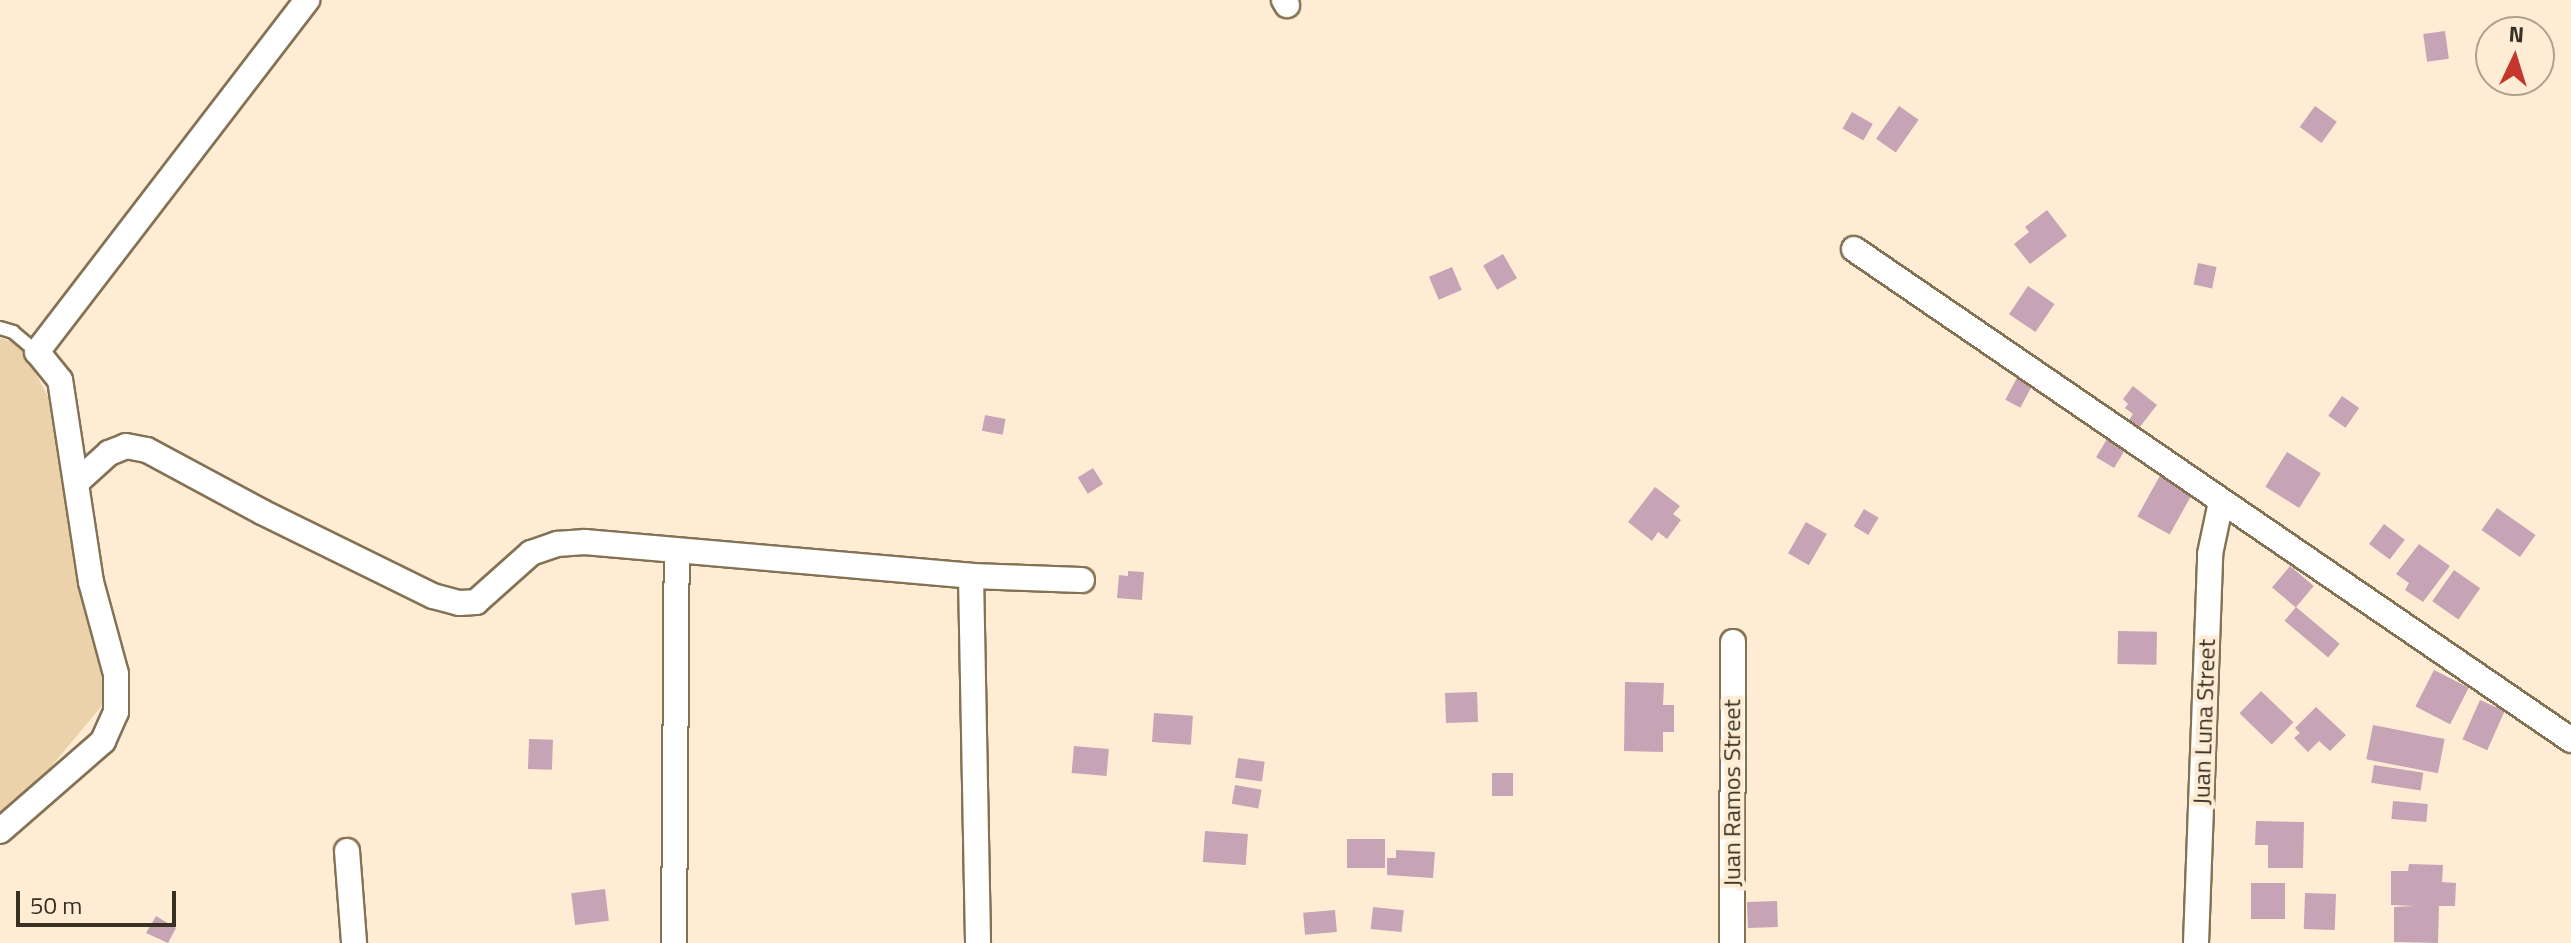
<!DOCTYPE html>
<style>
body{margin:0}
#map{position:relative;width:2571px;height:943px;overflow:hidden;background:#feedd4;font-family:"Titillium Web",sans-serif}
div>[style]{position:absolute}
.green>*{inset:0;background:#ebd2ab}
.building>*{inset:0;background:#c7a4b5;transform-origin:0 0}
.roads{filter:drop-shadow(2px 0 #847255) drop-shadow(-2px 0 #847255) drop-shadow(0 2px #847255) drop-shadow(0 -2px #847255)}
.service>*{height:12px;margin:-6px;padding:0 6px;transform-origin:6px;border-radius:6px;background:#fff}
.minor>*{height:24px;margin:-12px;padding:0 12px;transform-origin:12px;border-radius:12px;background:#fff}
span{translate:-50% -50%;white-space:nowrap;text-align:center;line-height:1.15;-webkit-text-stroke:8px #feedd4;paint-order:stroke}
.street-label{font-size:24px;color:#373023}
.north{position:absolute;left:2475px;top:16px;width:80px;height:80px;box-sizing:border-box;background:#feedd4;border:2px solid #aea18d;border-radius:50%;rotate:4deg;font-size:22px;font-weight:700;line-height:32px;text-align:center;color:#373023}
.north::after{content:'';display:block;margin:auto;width:28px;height:36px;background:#c5372d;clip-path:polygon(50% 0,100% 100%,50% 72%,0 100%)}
.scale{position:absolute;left:16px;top:891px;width:160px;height:36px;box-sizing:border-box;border:4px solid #373023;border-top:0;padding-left:10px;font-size:24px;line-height:28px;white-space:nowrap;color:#373023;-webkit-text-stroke:6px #feedd4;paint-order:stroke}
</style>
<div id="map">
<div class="green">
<i style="clip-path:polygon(0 338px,20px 344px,66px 430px,105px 702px,10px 816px,0 821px)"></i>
</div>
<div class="building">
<i style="left:2445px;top:31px;width:28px;height:22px;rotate:82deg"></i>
<i style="left:1899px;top:106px;width:24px;height:40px;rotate:35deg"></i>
<i style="left:2315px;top:106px;width:27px;height:26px;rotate:36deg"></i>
<i style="left:1852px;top:112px;width:24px;height:19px;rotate:30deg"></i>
<i style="clip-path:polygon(2047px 210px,2067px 236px,2030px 264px,2014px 244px,2029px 232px,2025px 227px)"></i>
<i style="left:1503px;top:254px;width:28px;height:23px;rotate:60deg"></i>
<i style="left:2198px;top:263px;width:19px;height:22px;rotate:12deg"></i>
<i style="left:1452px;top:267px;width:25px;height:25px;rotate:67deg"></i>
<i style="left:2028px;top:286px;width:32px;height:34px;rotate:34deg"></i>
<i style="left:2018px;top:376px;width:17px;height:27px;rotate:28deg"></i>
<i style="clip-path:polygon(2133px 386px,2157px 405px,2139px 428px,2129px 420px,2133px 414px,2125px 408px,2128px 404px,2123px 399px)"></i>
<i style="left:2342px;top:396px;width:21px;height:24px;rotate:35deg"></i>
<i style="left:985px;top:415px;width:21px;height:16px;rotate:11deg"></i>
<i style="left:2110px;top:434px;width:21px;height:27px;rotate:31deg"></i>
<i style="left:2287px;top:452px;width:40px;height:41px;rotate:32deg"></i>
<i style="left:1093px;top:468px;width:19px;height:18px;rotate:58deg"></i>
<i style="left:2162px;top:472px;width:37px;height:51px;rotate:29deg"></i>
<i style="clip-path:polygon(1655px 487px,1680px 506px,1673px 514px,1681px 520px,1667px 539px,1658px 532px,1652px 541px,1628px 522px)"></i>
<i style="left:2497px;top:508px;width:47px;height:27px;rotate:35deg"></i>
<i style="left:1864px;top:509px;width:17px;height:20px;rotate:31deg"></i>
<i style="left:1806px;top:522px;width:24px;height:36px;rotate:30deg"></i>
<i style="left:2384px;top:524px;width:26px;height:25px;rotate:37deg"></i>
<i style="clip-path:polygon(2419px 544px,2450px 566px,2423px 602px,2405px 590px,2409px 583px,2396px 574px)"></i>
<i style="left:2290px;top:566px;width:31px;height:28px;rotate:40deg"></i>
<i style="left:2454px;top:570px;width:32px;height:38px;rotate:35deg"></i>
<i style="clip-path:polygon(1128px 571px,1144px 572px,1142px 600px,1117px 598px,1119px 575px,1128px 576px)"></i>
<i style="left:2296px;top:607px;width:57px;height:18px;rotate:40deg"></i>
<i style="left:2118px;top:631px;width:39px;height:33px;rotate:1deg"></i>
<i style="left:2434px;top:670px;width:39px;height:41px;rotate:27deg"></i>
<i style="clip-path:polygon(1625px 682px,1664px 683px,1663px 705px,1674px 705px,1674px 732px,1663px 732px,1663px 752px,1624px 751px)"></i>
<i style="left:2261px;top:691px;width:45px;height:31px;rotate:44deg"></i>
<i style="left:1477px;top:692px;width:30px;height:32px;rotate:88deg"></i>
<i style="left:2480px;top:700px;width:27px;height:43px;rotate:24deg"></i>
<i style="clip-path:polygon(2316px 707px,2346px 735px,2330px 751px,2319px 741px,2308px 752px,2294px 738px,2300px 733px,2295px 728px)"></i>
<i style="left:1154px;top:713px;width:39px;height:29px;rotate:4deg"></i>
<i style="left:2373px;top:725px;width:73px;height:35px;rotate:11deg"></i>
<i style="left:529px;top:739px;width:24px;height:30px;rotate:2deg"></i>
<i style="left:1074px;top:746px;width:35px;height:27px;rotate:5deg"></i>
<i style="left:1238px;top:758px;width:27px;height:20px;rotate:8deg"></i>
<i style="left:2374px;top:765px;width:50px;height:18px;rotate:9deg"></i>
<i style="left:1492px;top:773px;width:21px;height:23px"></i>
<i style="left:1235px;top:785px;width:27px;height:19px;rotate:10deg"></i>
<i style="left:2393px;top:801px;width:35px;height:18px;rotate:5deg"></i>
<i style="clip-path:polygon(2256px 821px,2304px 822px,2303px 868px,2268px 868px,2268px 845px,2255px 845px)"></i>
<i style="left:1205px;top:831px;width:43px;height:31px;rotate:4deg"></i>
<i style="left:1347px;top:839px;width:38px;height:29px"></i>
<i style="clip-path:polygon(1396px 850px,1435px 852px,1433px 878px,1387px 875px,1387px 858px,1396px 858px)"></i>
<i style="clip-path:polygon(2409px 864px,2443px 865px,2442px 882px,2456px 883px,2455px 906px,2439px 906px,2438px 943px,2394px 942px,2394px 907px,2415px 906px,2391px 905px,2391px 871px,2408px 871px)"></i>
<i style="left:2251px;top:883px;width:34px;height:36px"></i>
<i style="left:605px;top:889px;width:32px;height:34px;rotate:83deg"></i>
<i style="left:2305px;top:893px;width:31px;height:36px;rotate:2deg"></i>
<i style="left:1777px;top:901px;width:26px;height:30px;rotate:88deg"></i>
<i style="left:1373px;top:907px;width:31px;height:22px;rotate:6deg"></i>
<i style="left:1335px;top:910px;width:22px;height:32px;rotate:85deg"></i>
<i style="clip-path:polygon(156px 916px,176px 928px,168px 943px,146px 933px)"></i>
</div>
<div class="roads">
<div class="service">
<i style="left:0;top:328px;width:14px;rotate:17deg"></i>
<i style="left:13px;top:332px;width:31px;rotate:40deg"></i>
</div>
<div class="minor">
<i style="left:1284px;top:0;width:6px;rotate:59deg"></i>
<i style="left:1854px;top:249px;width:869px;rotate:34.4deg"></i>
<i style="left:78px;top:481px;width:42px;rotate:-42.1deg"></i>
<i style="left:109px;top:453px;width:18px;rotate:-22deg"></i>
<i style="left:126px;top:446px;width:21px;rotate:11deg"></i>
<i style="left:147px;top:450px;width:131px;rotate:28.3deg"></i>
<i style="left:262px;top:512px;width:191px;rotate:26.2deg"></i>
<i style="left:433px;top:596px;width:27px;rotate:15deg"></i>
<i style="left:459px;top:603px;width:17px;rotate:-3deg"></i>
<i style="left:476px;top:602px;width:74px;rotate:-41.7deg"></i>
<i style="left:531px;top:553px;width:28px;rotate:-19deg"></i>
<i style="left:557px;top:544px;width:28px;rotate:-4deg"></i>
<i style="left:585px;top:542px;width:387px;rotate:5deg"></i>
<i style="left:971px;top:576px;width:367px;rotate:88.9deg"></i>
<i style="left:971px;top:576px;width:111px;rotate:2.1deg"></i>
<i style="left:0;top:831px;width:137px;rotate:-41.1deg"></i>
<i style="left:103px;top:741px;width:32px;rotate:-66deg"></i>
<i style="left:116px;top:712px;width:38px;rotate:-90deg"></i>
<i style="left:116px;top:674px;width:95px;rotate:-105.2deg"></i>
<i style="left:91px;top:582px;width:204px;rotate:-98.7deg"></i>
<i style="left:60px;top:380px;width:36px;rotate:-129deg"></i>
<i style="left:37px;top:352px;width:444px;rotate:-52.5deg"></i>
<i style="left:347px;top:851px;width:92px;rotate:85.6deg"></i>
<i style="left:674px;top:943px;width:391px;rotate:-89.6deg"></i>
<i style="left:1732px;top:943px;width:301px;rotate:-89.8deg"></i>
<i style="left:2196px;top:943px;width:389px;rotate:-87.9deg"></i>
<i style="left:2210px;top:554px;width:53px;rotate:-78.1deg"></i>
</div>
</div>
<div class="street-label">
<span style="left:2204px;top:722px;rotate:-88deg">Juan Luna Street</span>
<span style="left:1732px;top:793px;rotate:-90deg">Juan Ramos Street</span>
</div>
<div class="north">N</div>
<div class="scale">50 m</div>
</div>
